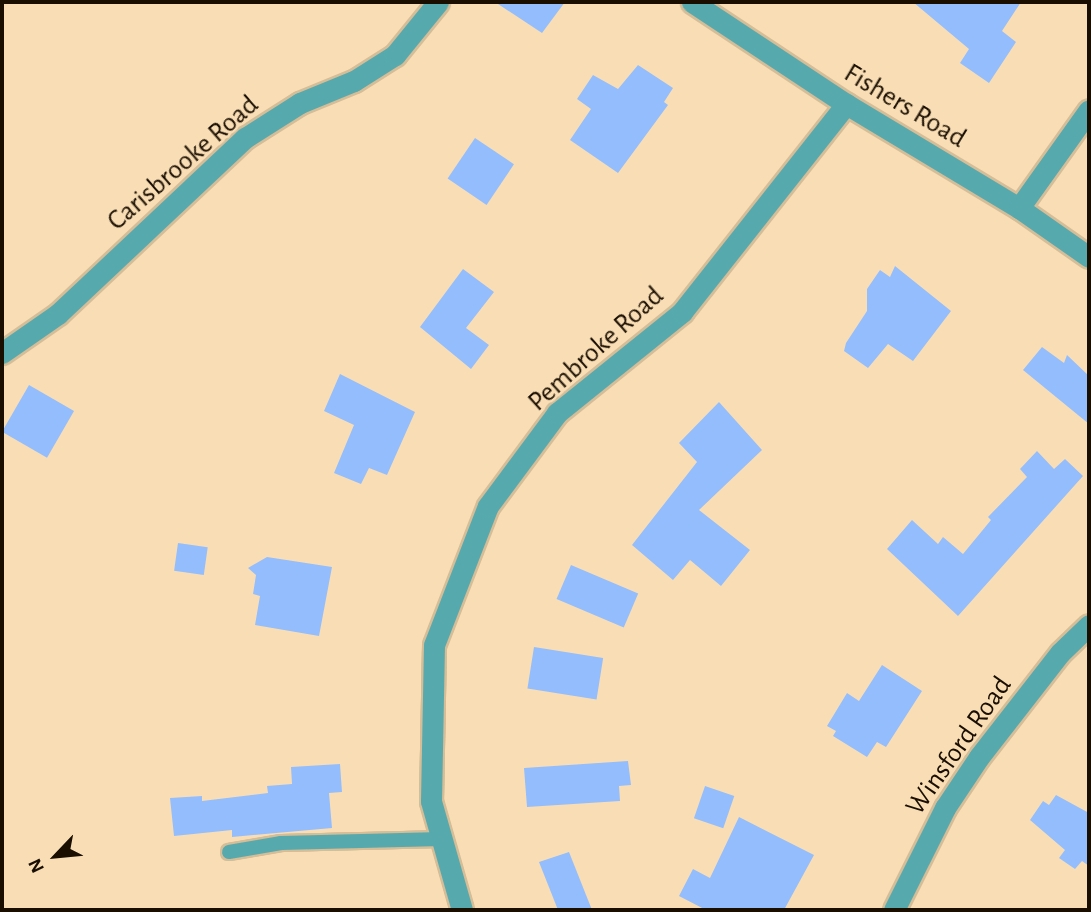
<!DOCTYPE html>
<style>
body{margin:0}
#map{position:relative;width:1091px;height:912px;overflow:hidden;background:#f9deb5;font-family:"Alegreya Sans",sans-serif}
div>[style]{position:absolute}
.building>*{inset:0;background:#94bdfd;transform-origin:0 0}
.roads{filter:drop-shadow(2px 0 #d5bd98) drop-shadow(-2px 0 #d5bd98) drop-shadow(0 2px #d5bd98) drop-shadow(0 -2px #d5bd98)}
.service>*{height:14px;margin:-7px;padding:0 7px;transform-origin:7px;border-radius:7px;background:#56aaad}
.minor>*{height:21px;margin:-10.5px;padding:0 10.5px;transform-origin:10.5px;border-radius:10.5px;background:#56aaad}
span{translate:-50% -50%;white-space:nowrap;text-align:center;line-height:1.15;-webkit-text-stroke:5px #f9deb5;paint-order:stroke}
.street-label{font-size:28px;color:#1a0e00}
.frame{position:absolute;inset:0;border:4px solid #1a0e00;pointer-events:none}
.north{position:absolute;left:21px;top:821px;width:70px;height:70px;-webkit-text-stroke:5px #f9deb5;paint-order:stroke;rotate:244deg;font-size:19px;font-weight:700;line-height:28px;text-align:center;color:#1a0e00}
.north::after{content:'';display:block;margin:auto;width:24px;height:32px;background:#1a0e00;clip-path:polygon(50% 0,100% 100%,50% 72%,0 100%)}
</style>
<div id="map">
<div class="building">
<i style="clip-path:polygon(495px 2px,565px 2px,542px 33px)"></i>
<i style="clip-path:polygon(913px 2px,1021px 2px,1002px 31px,1016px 42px,989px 83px,960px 63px,969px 49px)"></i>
<i style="clip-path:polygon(638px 65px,673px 88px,664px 102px,668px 105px,618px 173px,570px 140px,591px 109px,577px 99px,593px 75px,618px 89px)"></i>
<i style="left:475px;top:138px;width:47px;height:49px;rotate:34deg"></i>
<i style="clip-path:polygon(895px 266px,951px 311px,913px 361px,888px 344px,868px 368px,844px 351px,846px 343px,867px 311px,867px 289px,880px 270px,890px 277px)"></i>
<i style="clip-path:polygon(463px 269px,494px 292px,466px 328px,489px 345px,471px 369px,420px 327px)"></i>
<i style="clip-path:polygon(1042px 347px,1064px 363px,1067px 355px,1089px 376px,1089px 424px,1023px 370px)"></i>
<i style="clip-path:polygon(340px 374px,415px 412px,387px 475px,369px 468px,361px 484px,334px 473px,354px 425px,324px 411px)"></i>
<i style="left:29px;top:385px;width:52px;height:54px;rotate:30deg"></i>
<i style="clip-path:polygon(719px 402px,762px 450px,699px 510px,750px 550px,721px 586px,690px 560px,673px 580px,632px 545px,697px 462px,679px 443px)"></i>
<i style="clip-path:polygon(1037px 451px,1054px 469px,1065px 459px,1083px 476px,958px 616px,887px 549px,912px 520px,938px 544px,943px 537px,963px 554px,991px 520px,988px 517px,1027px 477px,1020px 469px)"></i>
<i style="left:178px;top:543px;width:30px;height:28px;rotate:8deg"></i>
<i style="clip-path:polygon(267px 557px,332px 567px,319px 636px,255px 625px,260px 596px,253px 594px,256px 575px,248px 568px)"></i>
<i style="left:571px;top:565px;width:73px;height:37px;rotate:23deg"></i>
<i style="left:534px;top:647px;width:70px;height:42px;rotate:9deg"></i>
<i style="clip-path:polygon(882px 665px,922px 691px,886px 747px,877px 742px,867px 757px,833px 736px,836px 731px,827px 726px,847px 693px,859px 701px)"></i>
<i style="clip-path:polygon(628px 761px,631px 785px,619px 786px,620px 801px,527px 807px,524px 768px)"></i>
<i style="clip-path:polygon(340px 764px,342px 792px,329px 793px,332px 828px,232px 837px,232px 830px,174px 836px,170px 798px,202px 796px,202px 801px,268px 793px,267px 786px,292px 784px,291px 767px)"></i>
<i style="left:705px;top:786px;width:31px;height:34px;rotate:19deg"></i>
<i style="clip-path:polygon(1056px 795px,1089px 813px,1089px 866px,1082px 861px,1075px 869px,1059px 858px,1065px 850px,1030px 820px,1043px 801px,1049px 805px)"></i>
<i style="clip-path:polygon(739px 817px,814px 855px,784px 910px,706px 910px,679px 896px,693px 869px,710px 878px)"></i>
<i style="clip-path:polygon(569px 852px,592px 910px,558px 910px,539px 862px)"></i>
</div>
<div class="roads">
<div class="service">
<i style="left:229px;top:852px;width:53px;rotate:-9.8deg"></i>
<i style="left:281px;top:843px;width:161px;rotate:-1.4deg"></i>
</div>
<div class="minor">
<i style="left:692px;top:2px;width:185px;rotate:33.5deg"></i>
<i style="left:846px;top:104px;width:202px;rotate:31deg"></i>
<i style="left:1019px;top:208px;width:85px;rotate:35deg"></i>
<i style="left:1019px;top:208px;width:120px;rotate:-54.5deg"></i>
<i style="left:2px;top:353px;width:68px;rotate:-34.9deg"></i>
<i style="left:58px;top:314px;width:257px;rotate:-43.3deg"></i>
<i style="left:245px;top:138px;width:65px;rotate:-32.5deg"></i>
<i style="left:300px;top:103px;width:58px;rotate:-22.2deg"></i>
<i style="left:354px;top:81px;width:49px;rotate:-32.4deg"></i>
<i style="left:395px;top:55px;width:68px;rotate:-50.9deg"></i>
<i style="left:462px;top:910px;width:113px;rotate:-105.9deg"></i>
<i style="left:431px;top:801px;width:156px;rotate:-88.9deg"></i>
<i style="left:434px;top:645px;width:149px;rotate:-68.8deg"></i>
<i style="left:488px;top:506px;width:116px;rotate:-53.4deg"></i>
<i style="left:557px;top:413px;width:161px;rotate:-38.9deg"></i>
<i style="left:682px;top:312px;width:265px;rotate:-51.7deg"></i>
<i style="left:894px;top:910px;width:114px;rotate:-63.4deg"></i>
<i style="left:945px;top:808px;width:61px;rotate:-56.3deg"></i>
<i style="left:979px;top:757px;width:132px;rotate:-52.1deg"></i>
<i style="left:1060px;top:653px;width:40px;rotate:-44deg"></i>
</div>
</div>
<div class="street-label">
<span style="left:905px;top:106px;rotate:31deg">Fishers Road</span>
<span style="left:183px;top:163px;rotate:-41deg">Carisbrooke Road</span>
<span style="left:596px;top:349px;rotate:-42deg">Pembroke Road</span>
<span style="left:959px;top:746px;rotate:-55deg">Winsford Road</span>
</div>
<div class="frame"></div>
<div class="north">N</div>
</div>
